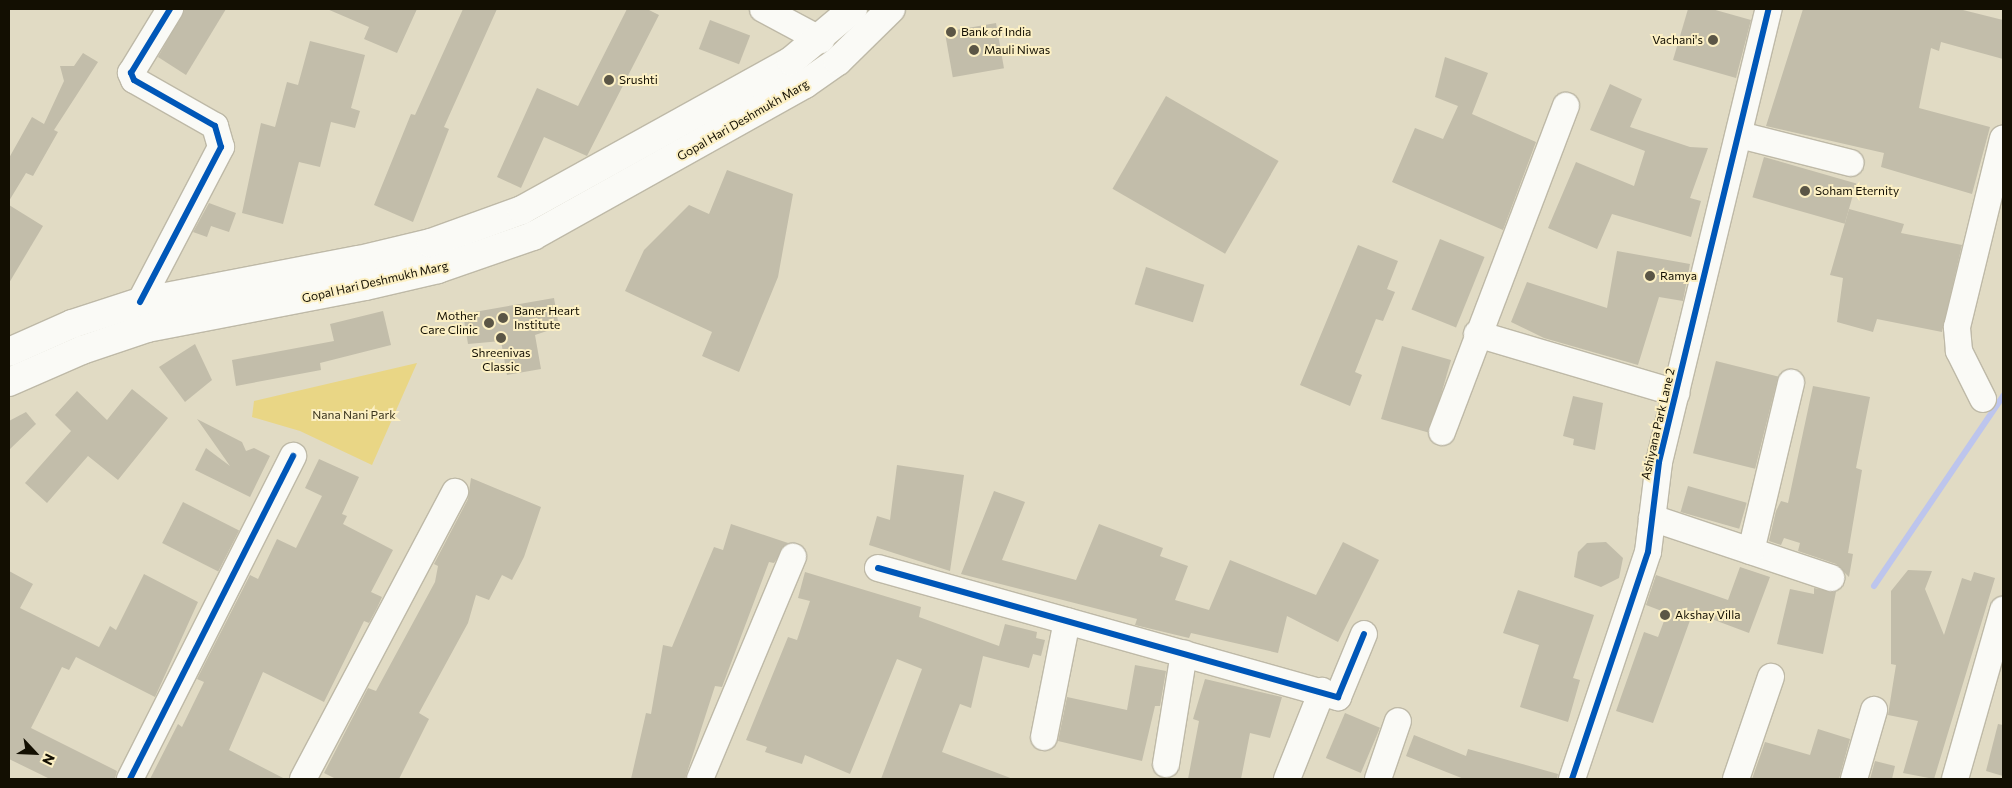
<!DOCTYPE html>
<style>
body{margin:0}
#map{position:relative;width:2012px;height:788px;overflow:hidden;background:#e1dbc4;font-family:Commissioner,sans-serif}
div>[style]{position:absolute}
.green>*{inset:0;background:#e9d685}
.stream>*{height:6px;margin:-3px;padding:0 3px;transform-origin:3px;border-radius:3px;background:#bdc5ed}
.building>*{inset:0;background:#c2bdaa;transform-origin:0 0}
.roads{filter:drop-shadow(1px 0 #beb9a7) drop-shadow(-1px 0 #beb9a7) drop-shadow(0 1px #beb9a7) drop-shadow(0 -1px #beb9a7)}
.minor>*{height:26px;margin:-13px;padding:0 13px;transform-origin:13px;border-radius:13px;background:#fafaf6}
.major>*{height:28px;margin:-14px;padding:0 14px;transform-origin:14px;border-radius:14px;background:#fafaf6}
.cycleway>*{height:6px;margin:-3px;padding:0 3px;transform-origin:3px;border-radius:3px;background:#0057b8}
.dots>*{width:14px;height:14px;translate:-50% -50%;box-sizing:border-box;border:2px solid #fcf0c4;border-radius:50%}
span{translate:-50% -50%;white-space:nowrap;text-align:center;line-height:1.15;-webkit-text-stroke:4px #fcf0c4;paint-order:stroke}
.poi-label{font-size:12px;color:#130f02}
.left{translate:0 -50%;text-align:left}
.right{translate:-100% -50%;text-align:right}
.street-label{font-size:12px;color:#130f02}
.park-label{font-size:12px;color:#3b351e}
.frame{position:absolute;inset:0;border:10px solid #130f02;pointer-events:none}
.north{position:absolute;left:10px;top:728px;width:50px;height:50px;-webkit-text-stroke:4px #fcf0c4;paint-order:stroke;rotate:115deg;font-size:14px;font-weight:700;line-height:20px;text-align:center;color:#130f02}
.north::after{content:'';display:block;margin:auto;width:18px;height:22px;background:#130f02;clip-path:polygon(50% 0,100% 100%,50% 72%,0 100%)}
</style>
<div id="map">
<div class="green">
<i style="clip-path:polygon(417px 363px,372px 465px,300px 431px,252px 417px,254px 401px)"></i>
</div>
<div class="stream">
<i style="left:1874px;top:586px;width:230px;rotate:-55.8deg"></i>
</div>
<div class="building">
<i style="clip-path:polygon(185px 9px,226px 9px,186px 75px,158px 57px)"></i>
<i style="clip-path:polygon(327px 9px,417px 9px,397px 53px,364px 39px,369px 27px)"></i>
<i style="clip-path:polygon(463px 9px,497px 9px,444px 127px,449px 129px,413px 222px,374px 205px,411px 114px,415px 115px)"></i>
<i style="clip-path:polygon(627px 9px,647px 9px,659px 15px,587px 156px,544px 137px,521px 188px,497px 177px,537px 88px,578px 106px)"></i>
<i style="clip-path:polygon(1688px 9px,1712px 9px,1751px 20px,1736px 78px,1673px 60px)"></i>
<i style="clip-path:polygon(1803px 9px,1959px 9px,2003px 20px,2003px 59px,1941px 42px,1939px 51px,1931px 48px,1919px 108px,1990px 127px,1972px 194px,1881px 167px,1884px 153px,1766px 126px)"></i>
<i style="left:710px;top:20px;width:43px;height:31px;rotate:21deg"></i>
<i style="left:996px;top:23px;width:46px;height:52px;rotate:80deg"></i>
<i style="clip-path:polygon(310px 41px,365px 55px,351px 108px,360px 111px,355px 128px,331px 122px,320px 167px,299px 162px,283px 224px,242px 213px,261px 123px,275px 127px,287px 82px,298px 85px)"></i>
<i style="clip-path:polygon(83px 53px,98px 62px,54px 130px,58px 132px,33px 176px,26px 173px,9px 201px,9px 158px,32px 117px,44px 124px,64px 81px,60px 66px,74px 66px)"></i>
<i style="clip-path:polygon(1445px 57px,1488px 73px,1472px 114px,1536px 142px,1503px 230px,1392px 182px,1415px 128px,1443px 139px,1458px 106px,1435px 97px)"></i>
<i style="clip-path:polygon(1610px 84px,1642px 99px,1630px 127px,1690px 147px,1708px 148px,1690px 198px,1701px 201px,1691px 237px,1612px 214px,1597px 249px,1548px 228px,1576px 162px,1634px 186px,1645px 151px,1590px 130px)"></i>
<i style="left:1166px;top:96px;width:130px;height:107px;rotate:30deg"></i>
<i style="left:1764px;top:157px;width:96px;height:42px;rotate:16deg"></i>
<i style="clip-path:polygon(727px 170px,793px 194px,778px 277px,739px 372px,702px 356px,712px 332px,625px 291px,644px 250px,689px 205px,709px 214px)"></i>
<i style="clip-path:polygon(209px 203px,236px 213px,229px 232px,211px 226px,207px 237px,193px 232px)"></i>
<i style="clip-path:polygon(9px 205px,43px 226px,9px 283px)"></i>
<i style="clip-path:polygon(1849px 209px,1904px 224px,1901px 233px,1962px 245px,1942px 332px,1877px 319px,1873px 332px,1837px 322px,1843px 278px,1830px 275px)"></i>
<i style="left:1440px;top:239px;width:48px;height:76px;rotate:22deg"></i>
<i style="clip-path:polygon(1358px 245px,1398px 261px,1387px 289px,1395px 292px,1383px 321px,1376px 319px,1355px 372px,1362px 375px,1350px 406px,1300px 385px)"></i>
<i style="clip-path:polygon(1617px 251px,1690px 264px,1683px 301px,1659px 297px,1638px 365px,1544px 338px,1511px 322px,1527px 282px,1607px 308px)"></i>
<i style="left:1146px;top:267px;width:61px;height:39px;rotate:17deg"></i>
<i style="clip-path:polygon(554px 298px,559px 327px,535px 335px,541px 369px,507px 375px,501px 341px,468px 344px,463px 314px)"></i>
<i style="clip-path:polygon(383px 311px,391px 345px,320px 363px,321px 370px,236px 386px,232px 360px,334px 341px,330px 324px)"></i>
<i style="clip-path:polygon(195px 344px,212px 380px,185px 402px,159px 367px)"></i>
<i style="left:1402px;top:346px;width:51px;height:76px;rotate:16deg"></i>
<i style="left:1716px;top:361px;width:64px;height:95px;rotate:14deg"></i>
<i style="clip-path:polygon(1813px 386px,1870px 397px,1856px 468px,1862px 470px,1848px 553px,1853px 554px,1849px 577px,1836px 564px,1798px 551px,1800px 543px,1784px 538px,1781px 545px,1769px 541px,1776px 511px,1781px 501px,1788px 503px)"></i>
<i style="clip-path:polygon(132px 389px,168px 418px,118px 480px,88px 456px,47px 503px,25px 483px,71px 431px,55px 415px,77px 391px,107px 420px)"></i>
<i style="clip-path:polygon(1573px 396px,1603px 403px,1595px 450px,1573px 445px,1574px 439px,1563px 436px)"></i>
<i style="clip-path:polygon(26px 412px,36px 424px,9px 450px,9px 421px)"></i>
<i style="clip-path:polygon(197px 419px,242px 442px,246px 451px,254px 448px,270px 456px,250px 497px,195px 470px,206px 448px,230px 466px)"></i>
<i style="clip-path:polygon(319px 459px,359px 477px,342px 514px,347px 516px,343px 524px,393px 550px,371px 592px,382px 597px,377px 608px,369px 623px,364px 621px,324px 702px,263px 672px,229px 750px,285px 779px,150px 779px,178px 724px,182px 727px,204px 682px,197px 679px,250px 575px,258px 579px,277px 539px,296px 548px,322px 496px,305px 488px)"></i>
<i style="clip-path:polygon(897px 465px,964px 475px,950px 571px,869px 545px,877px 516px,890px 520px)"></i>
<i style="clip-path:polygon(471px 478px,541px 507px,524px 557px,512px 580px,502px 575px,489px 600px,476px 595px,468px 623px,419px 713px,429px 719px,399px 779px,336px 779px,324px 773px,368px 688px,376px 691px,435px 582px,438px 566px,434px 564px,468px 499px)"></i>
<i style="left:1688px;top:486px;width:61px;height:27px;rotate:16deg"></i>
<i style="clip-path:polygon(994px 491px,1025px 502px,1002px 560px,1076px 580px,1099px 524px,1163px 548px,1160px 556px,1188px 566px,1175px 600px,1209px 610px,1230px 560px,1316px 595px,1343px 542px,1379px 560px,1338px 642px,1287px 616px,1278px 653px,1191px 633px,1189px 638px,1135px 625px,1137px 619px,961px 574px)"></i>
<i style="left:183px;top:502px;width:63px;height:46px;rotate:27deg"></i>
<i style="clip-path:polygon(731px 524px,788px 543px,774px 563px,769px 562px,722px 687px,715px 686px,685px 779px,631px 779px,646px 713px,651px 714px,663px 645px,672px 647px,714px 547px,723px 550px)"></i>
<i style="clip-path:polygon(1606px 542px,1623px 558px,1619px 578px,1601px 587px,1574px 577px,1578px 552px,1587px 543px)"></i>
<i style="clip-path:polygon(1740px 567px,1770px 577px,1749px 633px,1693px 612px,1653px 723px,1616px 711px,1644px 632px,1658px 637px,1667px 613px,1646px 605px,1656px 575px,1728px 600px)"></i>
<i style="clip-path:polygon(1908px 570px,1932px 571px,1925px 589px,1944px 635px,1962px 578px,1971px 581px,1974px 572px,1995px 578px,1934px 779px,1903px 773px,1918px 721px,1888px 715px,1896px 665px,1891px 664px,1891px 591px)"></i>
<i style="clip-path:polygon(9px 571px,33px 584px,20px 608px,99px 647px,110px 626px,116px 630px,144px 574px,198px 602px,155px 697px,76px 657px,69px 670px,62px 667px,31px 728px,117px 771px,115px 779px,50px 779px,9px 759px)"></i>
<i style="clip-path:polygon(805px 572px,921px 607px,919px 617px,999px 646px,1005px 624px,1037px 632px,1036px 638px,1045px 640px,1041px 656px,1033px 654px,1029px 668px,983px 656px,971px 708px,960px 704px,942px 752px,1013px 779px,881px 779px,922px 669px,897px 659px,850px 774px,805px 755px,802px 764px,765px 752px,767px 747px,746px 740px,788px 637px,797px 640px,810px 601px,798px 598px)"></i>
<i style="clip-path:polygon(1814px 588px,1836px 592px,1823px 654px,1777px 644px,1790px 589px,1814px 594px)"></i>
<i style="clip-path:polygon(1518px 590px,1594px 615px,1573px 678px,1580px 680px,1568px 722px,1520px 707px,1539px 645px,1503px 633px)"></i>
<i style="clip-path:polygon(1135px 665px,1166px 671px,1160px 706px,1155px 706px,1142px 761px,1058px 741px,1067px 697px,1127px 710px)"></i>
<i style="clip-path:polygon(1205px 679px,1282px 697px,1270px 738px,1250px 733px,1241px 779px,1188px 779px,1199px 721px,1193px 719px)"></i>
<i style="left:1345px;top:713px;width:38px;height:49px;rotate:23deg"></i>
<i style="clip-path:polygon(1998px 724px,2003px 725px,2003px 776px,1986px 771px)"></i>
<i style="clip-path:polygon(1818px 729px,1850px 739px,1839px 779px,1752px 779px,1765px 742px,1810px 755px)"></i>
<i style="clip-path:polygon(1414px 735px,1466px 756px,1468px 749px,1558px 774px,1557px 779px,1464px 779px,1406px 756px)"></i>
<i style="clip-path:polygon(1875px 761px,1895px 766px,1892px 779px,1870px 779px)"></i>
</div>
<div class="roads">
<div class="minor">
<i style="left:763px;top:9px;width:66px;rotate:28.1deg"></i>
<i style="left:1740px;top:135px;width:114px;rotate:14.2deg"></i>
<i style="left:140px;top:302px;width:175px;rotate:-62.4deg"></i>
<i style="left:221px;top:147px;width:22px;rotate:-106deg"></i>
<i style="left:215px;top:126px;width:93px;rotate:-150.4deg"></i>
<i style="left:134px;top:80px;width:8px;rotate:-113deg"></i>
<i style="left:131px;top:73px;width:75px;rotate:-58.6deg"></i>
<i style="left:1477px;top:334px;width:208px;rotate:16.5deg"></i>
<i style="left:1983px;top:399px;width:54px;rotate:-116.6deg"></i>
<i style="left:1959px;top:351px;width:24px;rotate:-95deg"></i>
<i style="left:1957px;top:327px;width:194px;rotate:-76.3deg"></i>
<i style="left:1442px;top:432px;width:349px;rotate:-69.2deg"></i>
<i style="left:1652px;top:518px;width:189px;rotate:18.5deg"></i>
<i style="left:1751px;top:551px;width:173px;rotate:-76.6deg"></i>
<i style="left:878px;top:568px;width:478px;rotate:15.7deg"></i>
<i style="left:1338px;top:697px;width:68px;rotate:-67.6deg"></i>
<i style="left:1044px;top:737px;width:118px;rotate:-78.8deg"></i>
<i style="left:1166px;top:764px;width:112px;rotate:-80.8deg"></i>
<i style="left:130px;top:779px;width:362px;rotate:-63.2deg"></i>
<i style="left:303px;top:779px;width:325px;rotate:-62.1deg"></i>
<i style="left:700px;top:779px;width:241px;rotate:-67.3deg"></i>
<i style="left:1287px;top:779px;width:95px;rotate:-68.3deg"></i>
<i style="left:1378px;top:779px;width:61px;rotate:-71deg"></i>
<i style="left:1572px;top:779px;width:239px;rotate:-71.5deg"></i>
<i style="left:1648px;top:552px;width:91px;rotate:-83deg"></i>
<i style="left:1659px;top:462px;width:466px;rotate:-76.4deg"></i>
<i style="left:1736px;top:779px;width:108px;rotate:-71.1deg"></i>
<i style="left:1854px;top:779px;width:72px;rotate:-73.8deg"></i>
<i style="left:1955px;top:779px;width:176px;rotate:-74.1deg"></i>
</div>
<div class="major">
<i style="left:9px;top:352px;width:69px;rotate:-24deg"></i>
<i style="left:72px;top:324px;width:71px;rotate:-17.9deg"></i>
<i style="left:140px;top:302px;width:223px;rotate:-10.9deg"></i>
<i style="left:359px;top:260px;width:74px;rotate:-13.3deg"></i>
<i style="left:431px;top:243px;width:97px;rotate:-19.9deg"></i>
<i style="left:522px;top:210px;width:308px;rotate:-29deg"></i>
<i style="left:791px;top:61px;width:81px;rotate:-40deg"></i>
<i style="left:9px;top:382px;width:80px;rotate:-23.7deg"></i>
<i style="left:82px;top:350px;width:69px;rotate:-18.7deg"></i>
<i style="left:147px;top:328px;width:222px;rotate:-10.9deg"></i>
<i style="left:365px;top:286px;width:75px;rotate:-13.1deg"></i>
<i style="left:438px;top:269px;width:101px;rotate:-19.2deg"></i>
<i style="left:533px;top:236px;width:312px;rotate:-29.2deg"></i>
<i style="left:805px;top:84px;width:40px;rotate:-34.9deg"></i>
<i style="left:838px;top:61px;width:74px;rotate:-44.5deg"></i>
</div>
</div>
<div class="cycleway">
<i style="left:140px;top:302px;width:175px;rotate:-62.4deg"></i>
<i style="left:221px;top:147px;width:22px;rotate:-106deg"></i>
<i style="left:215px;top:126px;width:93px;rotate:-150.4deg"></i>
<i style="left:134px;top:80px;width:8px;rotate:-113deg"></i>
<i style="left:131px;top:73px;width:75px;rotate:-58.6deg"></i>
<i style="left:878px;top:568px;width:478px;rotate:15.7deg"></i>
<i style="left:1338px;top:697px;width:68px;rotate:-67.6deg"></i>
<i style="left:130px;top:779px;width:362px;rotate:-63.2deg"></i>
<i style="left:1572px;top:779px;width:239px;rotate:-71.5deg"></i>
<i style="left:1648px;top:552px;width:91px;rotate:-83deg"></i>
<i style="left:1659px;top:462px;width:466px;rotate:-76.4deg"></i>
</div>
<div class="dots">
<i style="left:951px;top:32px;background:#5b5646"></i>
<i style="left:1713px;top:40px;background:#5b5646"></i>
<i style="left:974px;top:50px;background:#5b5646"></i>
<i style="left:609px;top:80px;background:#5b5646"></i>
<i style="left:1805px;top:191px;background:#5b5646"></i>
<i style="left:1650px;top:276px;background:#5b5646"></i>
<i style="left:503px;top:318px;background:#5b5646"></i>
<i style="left:489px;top:323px;background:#5b5646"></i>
<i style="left:501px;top:338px;background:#5b5646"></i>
<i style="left:1665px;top:615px;background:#5b5646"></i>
</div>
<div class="poi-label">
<span class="left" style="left:961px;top:32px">Bank of India</span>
<span class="right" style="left:1703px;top:40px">Vachani's</span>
<span class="left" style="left:984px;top:50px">Mauli Niwas</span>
<span class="left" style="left:619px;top:80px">Srushti</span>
<span class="left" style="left:1815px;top:191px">Soham Eternity</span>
<span class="left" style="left:1660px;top:276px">Ramya</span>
<span class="left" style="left:514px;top:318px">Baner Heart<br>Institute</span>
<span class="right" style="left:478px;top:323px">Mother<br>Care Clinic</span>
<span style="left:501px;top:360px">Shreenivas<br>Classic</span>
<span class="left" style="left:1675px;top:615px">Akshay Villa</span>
</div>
<div class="street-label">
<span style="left:743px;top:120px;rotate:-30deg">Gopal Hari Deshmukh Marg</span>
<span style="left:375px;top:282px;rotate:-13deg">Gopal Hari Deshmukh Marg</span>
<span style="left:1658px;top:424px;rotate:-77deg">Ashiyana Park Lane 2</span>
</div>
<div class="park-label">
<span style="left:354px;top:415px">Nana Nani Park</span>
</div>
<div class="frame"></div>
<div class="north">N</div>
</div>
